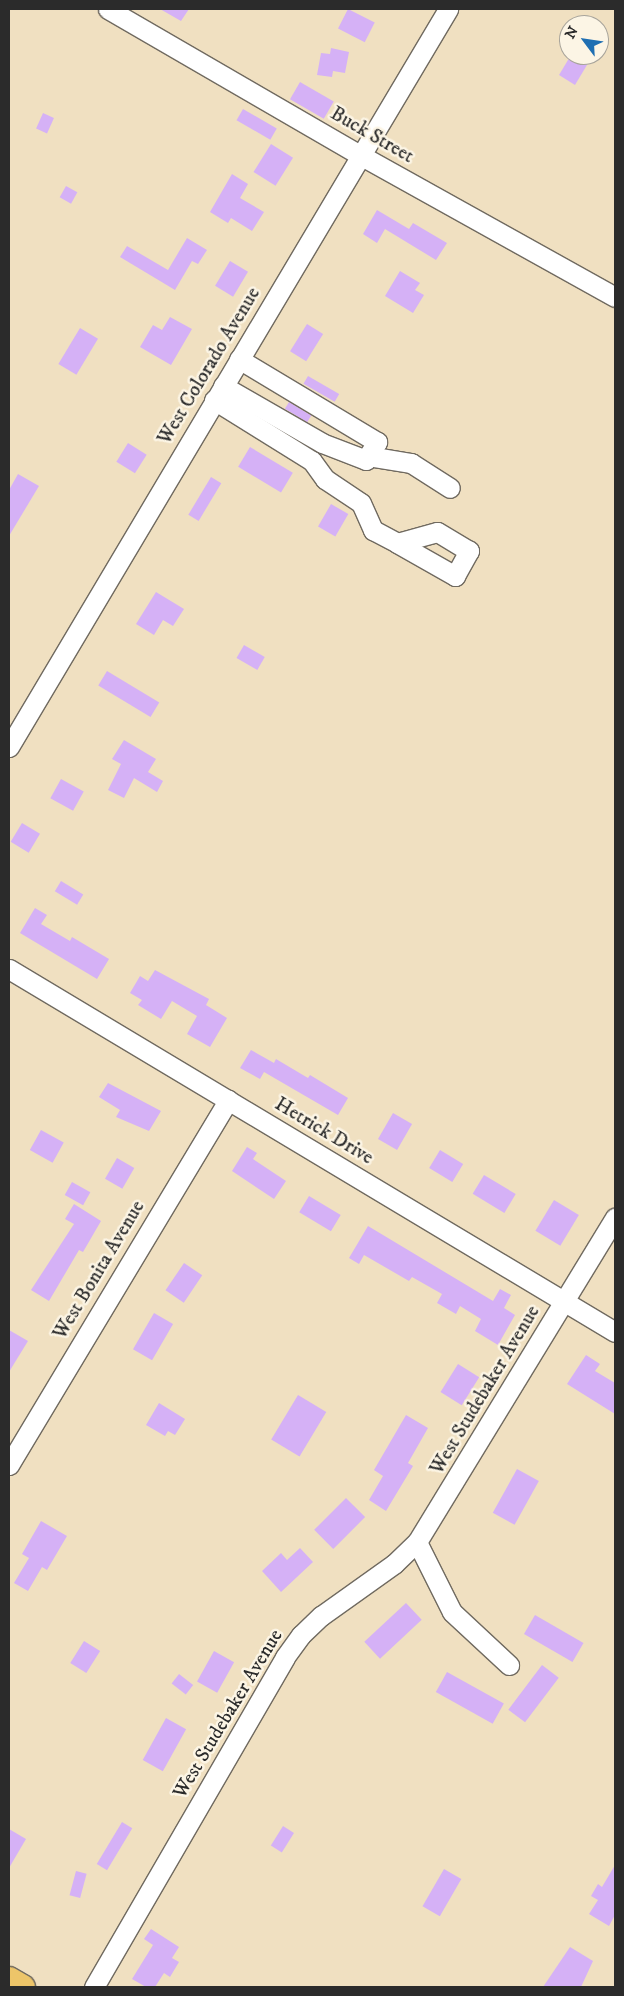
<!DOCTYPE html>
<style>
body{margin:0}
#map{position:relative;width:624px;height:1996px;overflow:hidden;background:#f0e0c1;font-family:"IM FELL DW Pica",serif}
div>[style]{position:absolute}
.building>*{inset:0;background:#d5b1f6;transform-origin:0 0}
.roads{filter:drop-shadow(1px 0 #706a60) drop-shadow(-1px 0 #706a60) drop-shadow(0 1px #706a60) drop-shadow(0 -1px #706a60)}
.minor>*{height:19px;margin:-9.5px;padding:0 9.5px;transform-origin:9.5px;border-radius:9.5px;background:#fff}
.major>*{height:24px;margin:-12px;padding:0 12px;transform-origin:12px;border-radius:12px;background:#edc569}
span{translate:-50% -50%;white-space:nowrap;text-align:center;line-height:1.15;-webkit-text-stroke:5px #fcf5e5;paint-order:stroke}
.street-label{font-size:20px;color:#2b2b2b}
.frame{position:absolute;inset:0;border:10px solid #2b2b2b;pointer-events:none}
.north{position:absolute;left:559px;top:15px;width:50px;height:50px;box-sizing:border-box;background:#fcf5e5;border:1px solid #a8a49b;border-radius:50%;rotate:301deg;font-size:14px;font-weight:700;line-height:20px;text-align:center;color:#2b2b2b}
.north::after{content:'';display:block;margin:auto;width:18px;height:22px;background:#1f6fb2;clip-path:polygon(50% 0,100% 100%,50% 72%,0 100%)}
</style>
<div id="map">
<div class="building">
<i style="clip-path:polygon(160px 9px,189px 9px,181px 21px)"></i>
<i style="left:348px;top:9px;width:30px;height:22px;rotate:27deg"></i>
<i style="clip-path:polygon(331px 48px,349px 52px,345px 73px,333px 71px,332px 77px,317px 75px,321px 53px,330px 54px)"></i>
<i style="clip-path:polygon(571px 55px,593px 55px,575px 85px,559px 75px)"></i>
<i style="left:300px;top:82px;width:39px;height:20px;rotate:30deg"></i>
<i style="left:243px;top:109px;width:39px;height:13px;rotate:30deg"></i>
<i style="left:43px;top:113px;width:12px;height:17px;rotate:24deg"></i>
<i style="left:271px;top:144px;width:26px;height:33px;rotate:32deg"></i>
<i style="clip-path:polygon(232px 174px,248px 184px,240px 198px,264px 212px,252px 231px,231px 218px,228px 223px,210px 212px)"></i>
<i style="left:66px;top:186px;width:13px;height:13px;rotate:29deg"></i>
<i style="clip-path:polygon(377px 210px,409px 229px,413px 223px,447px 243px,436px 260px,385px 229px,377px 243px,363px 234px)"></i>
<i style="clip-path:polygon(187px 238px,207px 250px,198px 264px,192px 261px,175px 290px,120px 257px,127px 246px,168px 270px)"></i>
<i style="left:230px;top:261px;width:21px;height:29px;rotate:31deg"></i>
<i style="clip-path:polygon(400px 271px,420px 283px,415px 290px,424px 295px,413px 313px,385px 296px)"></i>
<i style="clip-path:polygon(170px 317px,192px 329px,171px 365px,140px 347px,153px 325px,162px 330px)"></i>
<i style="left:307px;top:324px;width:19px;height:32px;rotate:32deg"></i>
<i style="left:80px;top:328px;width:21px;height:42px;rotate:31deg"></i>
<i style="left:308px;top:376px;width:36px;height:9px;rotate:30deg"></i>
<i style="left:289px;top:402px;width:26px;height:8px;rotate:31deg"></i>
<i style="left:128px;top:443px;width:22px;height:22px;rotate:32deg"></i>
<i style="left:250px;top:447px;width:50px;height:23px;rotate:31deg"></i>
<i style="clip-path:polygon(18px 474px,39px 486px,9px 536px,9px 490px)"></i>
<i style="left:211px;top:477px;width:12px;height:44px;rotate:31deg"></i>
<i style="left:331px;top:504px;width:20px;height:26px;rotate:30deg"></i>
<i style="clip-path:polygon(156px 592px,184px 609px,173px 626px,163px 620px,154px 635px,136px 624px)"></i>
<i style="left:244px;top:645px;width:24px;height:15px;rotate:30deg"></i>
<i style="left:107px;top:671px;width:61px;height:17px;rotate:31deg"></i>
<i style="clip-path:polygon(124px 740px,156px 759px,148px 772px,163px 781px,157px 792px,134px 778px,124px 798px,108px 790px,121px 764px,112px 759px)"></i>
<i style="left:61px;top:779px;width:26px;height:22px;rotate:29deg"></i>
<i style="left:22px;top:823px;width:21px;height:22px;rotate:31deg"></i>
<i style="left:61px;top:881px;width:26px;height:12px;rotate:31deg"></i>
<i style="clip-path:polygon(35px 908px,47px 915px,41px 924px,70px 941px,72px 937px,109px 959px,97px 979px,20px 933px)"></i>
<i style="clip-path:polygon(155px 970px,209px 999px,206px 1005px,227px 1018px,210px 1047px,187px 1034px,197px 1016px,172px 1001px,161px 1019px,138px 1005px,142px 1000px,130px 993px,140px 976px,148px 981px)"></i>
<i style="clip-path:polygon(251px 1050px,274px 1063px,276px 1059px,308px 1078px,310px 1075px,348px 1098px,338px 1115px,264px 1072px,260px 1079px,240px 1068px)"></i>
<i style="clip-path:polygon(108px 1083px,161px 1111px,149px 1131px,116px 1117px,120px 1110px,99px 1097px)"></i>
<i style="left:393px;top:1113px;width:22px;height:30px;rotate:30deg"></i>
<i style="left:41px;top:1130px;width:26px;height:23px;rotate:29deg"></i>
<i style="clip-path:polygon(247px 1147px,257px 1153px,253px 1159px,286px 1181px,274px 1199px,232px 1171px)"></i>
<i style="left:440px;top:1150px;width:27px;height:21px;rotate:31deg"></i>
<i style="left:117px;top:1158px;width:20px;height:24px;rotate:30deg"></i>
<i style="left:484px;top:1175px;width:37px;height:22px;rotate:31deg"></i>
<i style="left:72px;top:1182px;width:21px;height:15px;rotate:29deg"></i>
<i style="left:309px;top:1196px;width:37px;height:19px;rotate:31deg"></i>
<i style="left:554px;top:1200px;width:29px;height:36px;rotate:31deg"></i>
<i style="clip-path:polygon(74px 1204px,101px 1221px,83px 1252px,79px 1250px,49px 1301px,31px 1290px,74px 1224px,65px 1219px)"></i>
<i style="clip-path:polygon(368px 1226px,493px 1301px,500px 1289px,511px 1295px,504px 1308px,515px 1315px,498px 1345px,475px 1331px,481px 1319px,460px 1306px,456px 1314px,437px 1303px,442px 1294px,412px 1277px,409px 1281px,364px 1255px,359px 1264px,349px 1258px)"></i>
<i style="left:184px;top:1263px;width:22px;height:33px;rotate:34deg"></i>
<i style="left:154px;top:1313px;width:22px;height:42px;rotate:30deg"></i>
<i style="clip-path:polygon(9px 1330px,28px 1341px,9px 1372px)"></i>
<i style="clip-path:polygon(586px 1355px,600px 1364px,595px 1371px,615px 1383px,615px 1414px,567px 1384px)"></i>
<i style="left:458px;top:1364px;width:25px;height:33px;rotate:32deg"></i>
<i style="left:298px;top:1395px;width:33px;height:52px;rotate:31deg"></i>
<i style="clip-path:polygon(159px 1403px,185px 1419px,175px 1435px,168px 1431px,165px 1436px,146px 1425px)"></i>
<i style="clip-path:polygon(406px 1415px,428px 1428px,408px 1463px,413px 1466px,386px 1511px,369px 1500px,383px 1476px,374px 1470px)"></i>
<i style="left:517px;top:1469px;width:25px;height:50px;rotate:29deg"></i>
<i style="left:346px;top:1498px;width:27px;height:45px;rotate:45deg"></i>
<i style="clip-path:polygon(41px 1521px,67px 1536px,47px 1570px,42px 1567px,28px 1591px,14px 1583px,29px 1558px,22px 1554px)"></i>
<i style="clip-path:polygon(300px 1548px,313px 1562px,281px 1592px,262px 1571px,281px 1553px,287px 1560px)"></i>
<i style="left:406px;top:1603px;width:23px;height:57px;rotate:47deg"></i>
<i style="left:535px;top:1615px;width:56px;height:22px;rotate:30deg"></i>
<i style="left:84px;top:1641px;width:19px;height:26px;rotate:32deg"></i>
<i style="left:214px;top:1651px;width:23px;height:35px;rotate:29deg"></i>
<i style="left:542px;top:1665px;width:21px;height:56px;rotate:37deg"></i>
<i style="left:447px;top:1672px;width:65px;height:23px;rotate:29deg"></i>
<i style="left:179px;top:1674px;width:18px;height:12px;rotate:38deg"></i>
<i style="left:166px;top:1718px;width:23px;height:48px;rotate:29deg"></i>
<i style="left:122px;top:1822px;width:12px;height:49px;rotate:31deg"></i>
<i style="left:283px;top:1826px;width:13px;height:23px;rotate:32deg"></i>
<i style="clip-path:polygon(9px 1829px,26px 1839px,9px 1868px)"></i>
<i style="clip-path:polygon(615px 1865px,615px 1915px,609px 1926px,589px 1914px,598px 1900px,591px 1896px,598px 1884px,602px 1887px)"></i>
<i style="left:444px;top:1869px;width:20px;height:43px;rotate:30deg"></i>
<i style="left:76px;top:1871px;width:11px;height:25px;rotate:15deg"></i>
<i style="clip-path:polygon(151px 1929px,179px 1947px,172px 1958px,179px 1962px,170px 1977px,164px 1973px,155px 1987px,146px 1987px,132px 1979px,153px 1945px,144px 1939px)"></i>
<i style="clip-path:polygon(570px 1947px,593px 1961px,581px 1987px,543px 1987px)"></i>
</div>
<div class="roads">
<div class="minor">
<i style="left:108px;top:9px;width:291px;rotate:30.1deg"></i>
<i style="left:360px;top:155px;width:292px;rotate:29.1deg"></i>
<i style="left:223px;top:386px;width:114px;rotate:29.9deg"></i>
<i style="left:322px;top:443px;width:47px;rotate:21.1deg"></i>
<i style="left:366px;top:460px;width:4px;rotate:-63deg"></i>
<i style="left:368px;top:456px;width:17px;rotate:-57deg"></i>
<i style="left:377px;top:442px;width:161px;rotate:-149deg"></i>
<i style="left:214px;top:400px;width:115px;rotate:31.9deg"></i>
<i style="left:312px;top:461px;width:22px;rotate:54deg"></i>
<i style="left:325px;top:479px;width:43px;rotate:33.7deg"></i>
<i style="left:361px;top:503px;width:30px;rotate:66deg"></i>
<i style="left:373px;top:530px;width:27px;rotate:28deg"></i>
<i style="left:397px;top:543px;width:67px;rotate:29.6deg"></i>
<i style="left:455px;top:576px;width:29px;rotate:-61deg"></i>
<i style="left:469px;top:551px;width:37px;rotate:-149deg"></i>
<i style="left:437px;top:532px;width:41px;rotate:164.6deg"></i>
<i style="left:368px;top:456px;width:44px;rotate:9.2deg"></i>
<i style="left:411px;top:463px;width:46px;rotate:32.7deg"></i>
<i style="left:9px;top:747px;width:859px;rotate:-59.25deg"></i>
<i style="left:9px;top:969px;width:706px;rotate:30.92deg"></i>
<i style="left:9px;top:1465px;width:426px;rotate:-59deg"></i>
<i style="left:417px;top:1542px;width:78px;rotate:63.4deg"></i>
<i style="left:452px;top:1612px;width:78px;rotate:42.9deg"></i>
<i style="left:94px;top:1987px;width:381px;rotate:-59.9deg"></i>
<i style="left:285px;top:1657px;width:27px;rotate:-54deg"></i>
<i style="left:301px;top:1635px;width:28px;rotate:-44deg"></i>
<i style="left:321px;top:1616px;width:90px;rotate:-35.5deg"></i>
<i style="left:394px;top:1564px;width:32px;rotate:-44deg"></i>
<i style="left:417px;top:1542px;width:380px;rotate:-58.6deg"></i>
</div>
<div class="major">
<i style="left:9px;top:1979px;width:16px;rotate:30deg"></i>
</div>
</div>
<div class="street-label">
<span style="left:372px;top:135px;rotate:30deg">Buck Street</span>
<span style="left:209px;top:366px;rotate:-59deg">West Colorado Avenue</span>
<span style="left:324px;top:1131px;rotate:31deg">Hetrick Drive</span>
<span style="left:99px;top:1270px;rotate:-59deg">West Bonita Avenue</span>
<span style="left:485px;top:1390px;rotate:-59deg">West Studebaker Avenue</span>
<span style="left:228px;top:1714px;rotate:-59deg">West Studebaker Avenue</span>
</div>
<div class="frame"></div>
<div class="north">N</div>
</div>
